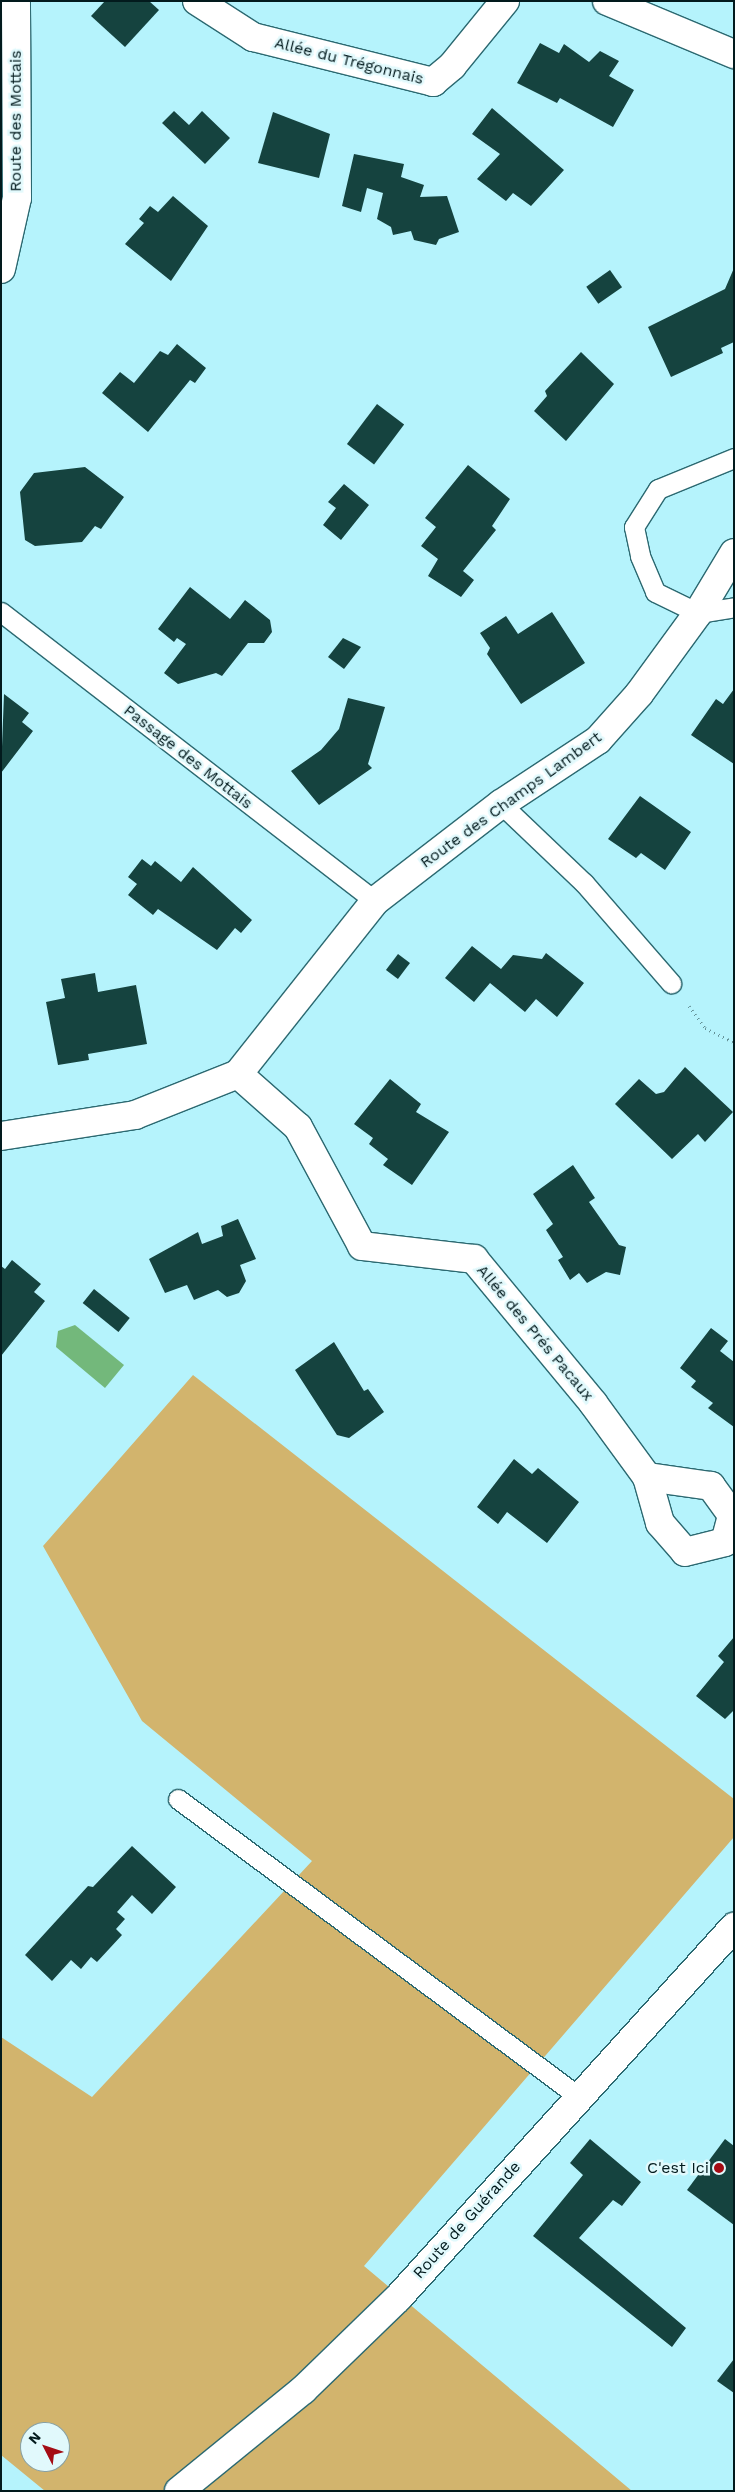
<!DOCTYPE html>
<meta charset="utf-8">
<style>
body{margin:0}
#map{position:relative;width:735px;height:2492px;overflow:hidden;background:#b5f3fc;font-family:"Work Sans",sans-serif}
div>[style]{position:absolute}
.green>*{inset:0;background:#d2b46d}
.water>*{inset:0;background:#73b87b}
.building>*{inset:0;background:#15433f;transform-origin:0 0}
.path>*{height:3px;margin-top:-1.5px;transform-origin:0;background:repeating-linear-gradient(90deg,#649197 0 1px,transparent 0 5px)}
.roads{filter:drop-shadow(1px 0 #2c6971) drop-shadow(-1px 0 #2c6971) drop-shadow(0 1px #2c6971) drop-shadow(0 -1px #2c6971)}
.lane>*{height:19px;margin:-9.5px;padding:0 9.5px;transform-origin:9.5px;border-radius:9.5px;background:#fff}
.street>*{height:28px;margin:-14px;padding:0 14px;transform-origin:14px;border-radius:14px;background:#fff}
.secondary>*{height:28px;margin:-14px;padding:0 14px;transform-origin:14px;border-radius:14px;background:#fff}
.dots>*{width:14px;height:14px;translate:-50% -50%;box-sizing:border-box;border:2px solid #e1f9fc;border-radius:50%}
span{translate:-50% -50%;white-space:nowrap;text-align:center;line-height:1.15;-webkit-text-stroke:5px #e1f9fc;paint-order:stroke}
.street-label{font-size:16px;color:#021a1d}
.poi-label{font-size:16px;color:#021a1d}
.right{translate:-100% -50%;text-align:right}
.frame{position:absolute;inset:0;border:2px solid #021a1d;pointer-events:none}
.north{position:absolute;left:20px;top:2422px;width:50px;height:50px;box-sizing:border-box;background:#e1f9fc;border:1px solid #88a0a3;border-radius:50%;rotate:311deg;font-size:14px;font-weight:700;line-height:20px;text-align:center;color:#021a1d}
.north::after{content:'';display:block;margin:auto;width:18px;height:22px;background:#a40c14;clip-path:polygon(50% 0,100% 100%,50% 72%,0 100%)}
</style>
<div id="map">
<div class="green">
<i style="clip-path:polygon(evenodd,193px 1375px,734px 1799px,734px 1837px,364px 2266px,632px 2491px,45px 2491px,1px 2455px,1px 2037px,92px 2097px,312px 1861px,142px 1721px,43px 1546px,193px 1375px,30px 2432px,60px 2432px,60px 2462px,30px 2462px,30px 2432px)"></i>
</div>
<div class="water">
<i style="clip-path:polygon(75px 1325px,124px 1365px,105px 1388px,56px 1347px,58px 1331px)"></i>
</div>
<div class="building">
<i style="clip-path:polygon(105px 1px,149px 1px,159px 10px,125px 47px,91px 16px)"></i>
<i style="clip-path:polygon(540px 43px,559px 53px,564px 44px,589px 62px,600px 51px,619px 61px,609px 76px,634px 90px,613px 127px,560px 98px,557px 103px,517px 83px)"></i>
<i style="clip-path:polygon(492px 108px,564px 170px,531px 206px,513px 193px,506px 201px,477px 179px,500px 154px,472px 134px)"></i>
<i style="clip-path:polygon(174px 111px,189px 125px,202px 111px,230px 138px,205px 164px,162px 123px)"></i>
<i style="clip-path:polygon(273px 112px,330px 134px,319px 178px,258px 163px)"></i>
<i style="clip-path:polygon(354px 154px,404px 164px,401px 177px,424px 185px,420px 197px,447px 196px,459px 232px,439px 239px,436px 245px,414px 240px,411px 231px,393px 235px,391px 227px,377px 219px,383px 193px,367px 188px,361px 212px,342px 206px)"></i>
<i style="clip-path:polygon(173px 196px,208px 226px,171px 281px,125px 244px,144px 223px,139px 219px,150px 206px,158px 212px)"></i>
<i style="clip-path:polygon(734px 268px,734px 342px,721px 348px,723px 353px,671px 377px,648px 327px,725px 289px)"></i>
<i style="left:610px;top:270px;width:21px;height:29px;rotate:55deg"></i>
<i style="clip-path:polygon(177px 344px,206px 368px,195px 383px,190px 380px,148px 432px,102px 393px,120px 372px,134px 383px,160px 351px,168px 355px)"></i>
<i style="clip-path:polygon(581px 352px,614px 384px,566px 441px,534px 411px,547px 396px,545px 391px)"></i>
<i style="left:377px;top:404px;width:34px;height:50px;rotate:37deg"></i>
<i style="clip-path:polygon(468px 465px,510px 499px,492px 526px,496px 530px,463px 571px,474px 580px,461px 597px,428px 576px,438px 559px,421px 546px,436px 527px,425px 518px)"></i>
<i style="clip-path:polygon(85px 467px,124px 497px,101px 529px,95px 526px,82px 542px,35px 546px,25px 540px,20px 492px,34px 473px)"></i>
<i style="clip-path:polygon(344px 484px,369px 505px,341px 540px,323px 525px,336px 508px,328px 502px)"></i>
<i style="clip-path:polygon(190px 587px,230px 619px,245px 600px,270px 620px,272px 632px,264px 643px,248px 643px,222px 676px,216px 673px,178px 684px,164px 673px,186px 644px,177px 638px,174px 642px,158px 629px)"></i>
<i style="clip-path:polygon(552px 612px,585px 663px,521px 704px,487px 654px,490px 648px,480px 633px,506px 616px,518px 634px)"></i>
<i style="clip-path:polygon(343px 638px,361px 647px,344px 669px,328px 657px)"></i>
<i style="clip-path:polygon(734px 689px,734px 764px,691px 735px,716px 699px,723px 704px)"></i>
<i style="clip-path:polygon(4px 694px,29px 713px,22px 722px,33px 731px,1px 773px)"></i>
<i style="clip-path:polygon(348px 698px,385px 707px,368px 764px,372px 768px,319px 805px,291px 771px,321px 750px,339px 729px)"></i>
<i style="clip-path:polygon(640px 796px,691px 832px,665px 870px,641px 853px,636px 858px,608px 839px)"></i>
<i style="clip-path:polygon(142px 859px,151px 866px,155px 861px,181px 882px,193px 867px,252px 920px,241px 933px,235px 928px,217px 950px,158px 909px,153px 915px,128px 895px,137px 884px,128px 877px)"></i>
<i style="clip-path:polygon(472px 946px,501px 969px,513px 955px,542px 959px,546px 953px,584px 983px,557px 1017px,536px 999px,525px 1012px,490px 983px,474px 1002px,445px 978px)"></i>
<i style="left:398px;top:954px;width:15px;height:20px;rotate:37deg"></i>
<i style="clip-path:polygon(95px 973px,98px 992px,136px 985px,147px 1044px,88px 1054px,89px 1060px,58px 1065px,46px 1002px,65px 998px,61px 979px)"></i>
<i style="clip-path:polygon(685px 1067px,733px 1112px,705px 1142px,698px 1134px,672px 1159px,615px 1104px,639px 1079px,656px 1094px,664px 1092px)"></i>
<i style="clip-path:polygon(390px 1079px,421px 1104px,416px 1112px,449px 1132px,412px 1185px,383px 1165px,388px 1159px,369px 1144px,373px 1138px,354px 1124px)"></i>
<i style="clip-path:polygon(573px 1165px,595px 1198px,589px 1202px,619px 1245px,626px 1247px,620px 1275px,606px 1272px,587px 1283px,579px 1273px,570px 1280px,558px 1260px,563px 1257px,546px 1230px,553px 1224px,533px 1194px)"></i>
<i style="clip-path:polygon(238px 1219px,256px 1259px,240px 1265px,246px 1281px,239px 1293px,227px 1297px,218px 1290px,194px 1300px,187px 1285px,165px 1293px,149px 1259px,198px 1232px,202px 1244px,223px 1236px,221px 1226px)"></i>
<i style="clip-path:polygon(12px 1260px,41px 1284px,34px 1292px,45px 1301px,1px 1356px,1px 1266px,5px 1269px)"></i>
<i style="left:94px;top:1289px;width:46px;height:18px;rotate:39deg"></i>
<i style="clip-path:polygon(711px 1328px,728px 1341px,720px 1351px,734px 1362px,734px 1427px,708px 1408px,713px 1403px,691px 1387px,696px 1381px,680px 1368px)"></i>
<i style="clip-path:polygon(334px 1342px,364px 1391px,368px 1389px,384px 1412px,349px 1438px,337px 1435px,295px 1370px)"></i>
<i style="clip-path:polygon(514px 1459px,532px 1474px,538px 1468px,579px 1502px,547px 1543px,507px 1512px,498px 1524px,477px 1507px)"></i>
<i style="clip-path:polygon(734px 1637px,734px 1710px,725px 1719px,696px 1696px,724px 1662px,718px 1656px)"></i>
<i style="clip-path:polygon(132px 1846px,176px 1887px,152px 1914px,132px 1895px,117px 1912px,125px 1919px,116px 1929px,122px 1935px,97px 1962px,91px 1957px,81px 1969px,71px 1960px,52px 1981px,25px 1955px,88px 1886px,93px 1887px)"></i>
<i style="clip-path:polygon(590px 2139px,641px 2182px,622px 2206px,613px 2200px,579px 2238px,686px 2328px,672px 2347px,533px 2236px,583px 2175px,570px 2163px)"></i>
<i style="clip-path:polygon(725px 2139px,734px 2146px,734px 2225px,687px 2190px)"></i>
<i style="clip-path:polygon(734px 2359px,734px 2393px,717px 2381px)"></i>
</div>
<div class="path">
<i style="left:689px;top:1006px;width:27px;rotate:54deg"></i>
<i style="left:705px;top:1028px;width:32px;rotate:26deg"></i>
</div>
<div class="roads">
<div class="lane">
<i style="left:734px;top:458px;width:82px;rotate:157.8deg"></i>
<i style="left:658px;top:489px;width:45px;rotate:122.3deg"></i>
<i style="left:634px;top:527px;width:30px;rotate:78deg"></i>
<i style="left:640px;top:556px;width:39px;rotate:67deg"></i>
<i style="left:655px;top:592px;width:48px;rotate:26deg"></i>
<i style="left:698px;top:613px;width:36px;rotate:-9deg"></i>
<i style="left:1px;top:612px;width:473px;rotate:37.7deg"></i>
<i style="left:501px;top:804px;width:115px;rotate:43.6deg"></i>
<i style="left:584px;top:883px;width:133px;rotate:49deg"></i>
<i style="left:178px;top:1799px;width:498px;rotate:36.6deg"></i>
</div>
<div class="street">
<i style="left:197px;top:1px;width:67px;rotate:32.7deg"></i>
<i style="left:253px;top:37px;width:186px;rotate:14deg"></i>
<i style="left:433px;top:82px;width:25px;rotate:-40deg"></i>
<i style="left:452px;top:66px;width:84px;rotate:-50.8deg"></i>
<i style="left:607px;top:1px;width:138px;rotate:22.7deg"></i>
<i style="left:1px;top:269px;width:73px;rotate:-77.3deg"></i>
<i style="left:17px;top:198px;width:197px;rotate:-90.3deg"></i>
<i style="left:238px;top:1074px;width:80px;rotate:41.5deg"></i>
<i style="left:298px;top:1127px;width:135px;rotate:61.7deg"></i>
<i style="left:362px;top:1246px;width:113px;rotate:6.6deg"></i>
<i style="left:474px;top:1259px;width:187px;rotate:50.4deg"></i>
<i style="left:593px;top:1403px;width:92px;rotate:53.9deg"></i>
<i style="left:647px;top:1477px;width:48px;rotate:74.2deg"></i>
<i style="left:660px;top:1523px;width:38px;rotate:49deg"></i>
<i style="left:685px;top:1552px;width:41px;rotate:-14deg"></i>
<i style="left:725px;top:1542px;width:28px;rotate:-75deg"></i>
<i style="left:732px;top:1515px;width:36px;rotate:-126deg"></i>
<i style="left:711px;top:1486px;width:65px;rotate:-172deg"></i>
<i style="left:1px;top:1136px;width:136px;rotate:-8.9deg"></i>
<i style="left:135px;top:1115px;width:111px;rotate:-21.7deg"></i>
<i style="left:238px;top:1074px;width:221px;rotate:-51.6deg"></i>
<i style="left:375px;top:901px;width:159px;rotate:-37.6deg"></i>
<i style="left:501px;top:804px;width:116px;rotate:-33.4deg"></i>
<i style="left:598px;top:740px;width:62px;rotate:-48.3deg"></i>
<i style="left:639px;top:694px;width:100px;rotate:-53.9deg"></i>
<i style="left:698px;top:613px;width:70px;rotate:-59deg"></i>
</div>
<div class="secondary">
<i style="left:179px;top:2491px;width:160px;rotate:-39.2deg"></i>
<i style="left:303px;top:2390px;width:132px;rotate:-44.1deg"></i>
<i style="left:398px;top:2298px;width:501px;rotate:-47.83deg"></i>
</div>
</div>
<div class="dots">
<i style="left:719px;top:2168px;background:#a40c14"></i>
</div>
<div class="street-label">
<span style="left:349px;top:61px;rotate:14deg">Allée du Trégonnais</span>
<span style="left:16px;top:121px;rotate:-90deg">Route des Mottais</span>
<span style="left:188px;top:757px;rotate:38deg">Passage des Mottais</span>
<span style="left:511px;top:800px;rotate:-36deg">Route des Champs Lambert</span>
<span style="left:535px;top:1333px;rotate:50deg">Allée des Prés Pacaux</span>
<span style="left:467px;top:2220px;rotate:-48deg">Route de Guérande</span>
</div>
<div class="poi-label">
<span class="right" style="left:709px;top:2168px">C'est Ici</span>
</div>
<div class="frame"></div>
<div class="north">N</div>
</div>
